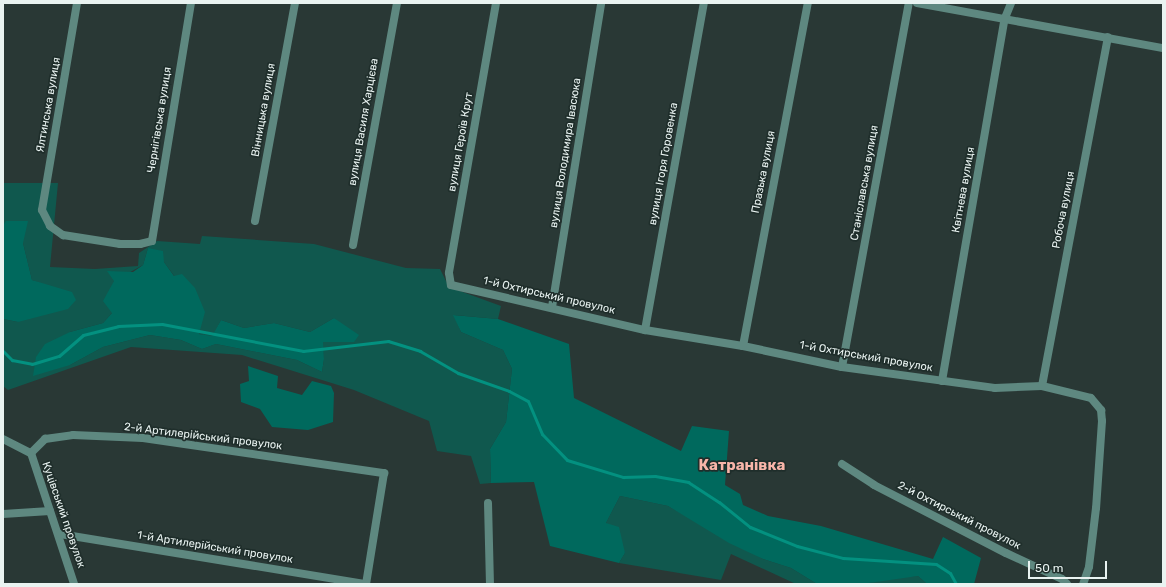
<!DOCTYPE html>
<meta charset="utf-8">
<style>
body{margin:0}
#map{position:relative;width:1166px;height:587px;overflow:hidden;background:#293835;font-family:Rubik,sans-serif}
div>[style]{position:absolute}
.green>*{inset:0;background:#10584e}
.forest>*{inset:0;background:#00695d}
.stream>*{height:3px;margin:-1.5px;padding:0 1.5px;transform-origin:1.5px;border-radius:1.5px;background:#039180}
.minor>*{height:8px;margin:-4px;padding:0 4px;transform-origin:4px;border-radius:4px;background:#5e8880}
.tertiary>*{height:8px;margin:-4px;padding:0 4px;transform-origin:4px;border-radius:4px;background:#5e8880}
span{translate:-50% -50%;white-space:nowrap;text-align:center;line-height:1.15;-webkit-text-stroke:3.5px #1f2e2b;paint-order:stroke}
.street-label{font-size:11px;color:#e9f3f1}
.district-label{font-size:15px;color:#f8b5a9;font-weight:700}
.frame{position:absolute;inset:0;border:4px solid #e9f3f1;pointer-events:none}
.scale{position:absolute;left:1028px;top:561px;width:79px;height:18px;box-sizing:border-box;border:2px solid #e9f3f1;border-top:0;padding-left:5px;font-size:12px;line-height:14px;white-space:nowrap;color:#e9f3f1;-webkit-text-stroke:3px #1f2e2b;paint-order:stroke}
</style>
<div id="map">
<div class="green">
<i style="clip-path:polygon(evenodd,3px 183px,58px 183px,50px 267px,95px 269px,138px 266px,139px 253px,157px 241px,200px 244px,202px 236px,314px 244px,406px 268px,440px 269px,449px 287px,501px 306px,498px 319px,454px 315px,461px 332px,503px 350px,512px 369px,506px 422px,490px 449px,491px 483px,480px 484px,471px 456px,437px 451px,429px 421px,354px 390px,242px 355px,131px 347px,8px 390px,3px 386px,3px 319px,18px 322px,51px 287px,32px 280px,23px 243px,7px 221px,3px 225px,3px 183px,148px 248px,164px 262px,175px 277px,199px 334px,212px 337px,221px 320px,244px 328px,274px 323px,310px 332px,334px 318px,354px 342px,322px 342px,324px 359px,322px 372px,297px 360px,216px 344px,202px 349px,181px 340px,150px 335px,103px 347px,70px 365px,70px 332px,103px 323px,112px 313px,114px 281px,143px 265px,148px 248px)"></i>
<i style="clip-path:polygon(620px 496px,668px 506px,763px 559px,791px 568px,817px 584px,796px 584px,731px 554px,721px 580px,619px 563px,625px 553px,606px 523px)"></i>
<i style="clip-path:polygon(918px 576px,927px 584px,862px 584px,901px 577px)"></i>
</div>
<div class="forest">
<i style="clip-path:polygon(6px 221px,28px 221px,23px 243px,32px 280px,72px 292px,76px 300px,68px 309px,18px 322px,3px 319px,3px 225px)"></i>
<i style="clip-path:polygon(148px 248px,163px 251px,164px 262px,174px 276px,182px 274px,195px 288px,205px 312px,199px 334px,212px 336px,221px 320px,244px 328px,274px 323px,310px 332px,334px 318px,359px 335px,354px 342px,323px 342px,324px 359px,322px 372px,297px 360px,216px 344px,202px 349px,181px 340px,150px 335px,103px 347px,70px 365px,33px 376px,36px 357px,45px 344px,70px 332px,103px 323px,112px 313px,103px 301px,114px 281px,107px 271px,133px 272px,143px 265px)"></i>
<i style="clip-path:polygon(453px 315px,498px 319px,569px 344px,574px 398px,681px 451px,692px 426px,729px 431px,725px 485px,740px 494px,743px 505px,768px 516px,821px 526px,933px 559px,943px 537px,981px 558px,974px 584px,927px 584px,918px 576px,862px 584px,817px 584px,791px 568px,763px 559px,729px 543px,668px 506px,620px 496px,606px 523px,619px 527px,625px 553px,619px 563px,550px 546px,534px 482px,491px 483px,490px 449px,506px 422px,512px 369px,503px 350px,461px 332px)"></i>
<i style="clip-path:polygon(248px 366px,278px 376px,277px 388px,302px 395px,312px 381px,331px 386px,334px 393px,333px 422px,308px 430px,272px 427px,260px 409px,241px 402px,240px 384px,249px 381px)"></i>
</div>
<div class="stream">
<i style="left:3px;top:351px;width:13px;rotate:45deg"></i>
<i style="left:12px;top:360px;width:20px;rotate:11deg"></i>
<i style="left:32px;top:364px;width:28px;rotate:-17deg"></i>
<i style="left:59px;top:356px;width:32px;rotate:-41deg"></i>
<i style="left:83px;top:335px;width:36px;rotate:-14deg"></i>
<i style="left:118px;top:326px;width:44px;rotate:-2.6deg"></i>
<i style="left:162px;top:324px;width:144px;rotate:10.8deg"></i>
<i style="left:303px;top:351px;width:86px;rotate:-6.7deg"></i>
<i style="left:388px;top:341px;width:34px;rotate:17deg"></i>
<i style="left:420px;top:351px;width:44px;rotate:30.1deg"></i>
<i style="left:458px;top:373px;width:54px;rotate:19.4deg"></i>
<i style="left:509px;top:391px;width:21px;rotate:28deg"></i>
<i style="left:528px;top:401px;width:36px;rotate:67deg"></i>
<i style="left:542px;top:434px;width:36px;rotate:46deg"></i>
<i style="left:567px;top:460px;width:59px;rotate:16.9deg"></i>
<i style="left:623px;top:477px;width:32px;rotate:-2deg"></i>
<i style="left:655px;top:476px;width:34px;rotate:10deg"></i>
<i style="left:688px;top:482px;width:37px;rotate:33deg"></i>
<i style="left:719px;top:502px;width:40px;rotate:39deg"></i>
<i style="left:750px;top:527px;width:51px;rotate:22deg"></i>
<i style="left:797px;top:546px;width:48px;rotate:14.6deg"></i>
<i style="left:843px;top:558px;width:93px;rotate:3.7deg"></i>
<i style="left:936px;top:564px;width:17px;rotate:33deg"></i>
<i style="left:950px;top:573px;width:13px;rotate:61deg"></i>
</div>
<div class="minor">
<i style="left:496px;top:3px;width:274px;rotate:99.9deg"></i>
<i style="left:449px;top:273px;width:12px;rotate:81deg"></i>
<i style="left:451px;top:285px;width:199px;rotate:13.1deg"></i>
<i style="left:645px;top:330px;width:99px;rotate:9.3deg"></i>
<i style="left:743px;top:346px;width:101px;rotate:12deg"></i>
<i style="left:842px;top:367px;width:154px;rotate:7.8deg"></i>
<i style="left:995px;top:388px;width:47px;rotate:-2.4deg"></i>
<i style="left:1042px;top:386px;width:50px;rotate:13.8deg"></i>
<i style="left:1091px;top:398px;width:16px;rotate:50deg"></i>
<i style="left:1101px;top:410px;width:11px;rotate:85deg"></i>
<i style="left:1102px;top:421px;width:87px;rotate:93.9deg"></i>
<i style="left:1096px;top:508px;width:59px;rotate:96.8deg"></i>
<i style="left:1089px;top:567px;width:18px;rotate:109deg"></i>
<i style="left:42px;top:210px;width:18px;rotate:63deg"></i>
<i style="left:50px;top:226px;width:16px;rotate:35deg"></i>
<i style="left:63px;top:235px;width:58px;rotate:9deg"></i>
<i style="left:120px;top:244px;width:20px"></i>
<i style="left:140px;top:244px;width:12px;rotate:-14deg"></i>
<i style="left:152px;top:241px;width:241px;rotate:-80.7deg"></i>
<i style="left:255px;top:221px;width:222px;rotate:-79.6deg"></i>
<i style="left:353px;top:245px;width:246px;rotate:-79.7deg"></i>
<i style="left:552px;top:307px;width:308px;rotate:-80.8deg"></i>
<i style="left:645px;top:330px;width:332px;rotate:-79.8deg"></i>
<i style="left:743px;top:346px;width:349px;rotate:-79.3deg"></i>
<i style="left:842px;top:367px;width:370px;rotate:-79.6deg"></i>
<i style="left:942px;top:381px;width:368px;rotate:-80.2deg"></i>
<i style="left:1005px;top:18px;width:16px;rotate:-68deg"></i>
<i style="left:1042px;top:386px;width:355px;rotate:-79.3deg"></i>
<i style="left:3px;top:439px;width:31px;rotate:27deg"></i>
<i style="left:31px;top:453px;width:20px;rotate:-45deg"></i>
<i style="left:45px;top:439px;width:28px;rotate:-8deg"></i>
<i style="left:73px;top:435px;width:70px;rotate:2.5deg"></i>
<i style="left:143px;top:438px;width:244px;rotate:8.3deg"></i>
<i style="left:384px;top:473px;width:112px;rotate:99.2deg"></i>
<i style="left:31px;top:453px;width:138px;rotate:71.8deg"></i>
<i style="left:842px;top:464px;width:38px;rotate:33deg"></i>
<i style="left:874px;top:485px;width:148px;rotate:27.3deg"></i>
<i style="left:1006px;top:553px;width:62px;rotate:24.9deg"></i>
<i style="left:1062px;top:579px;width:7px;rotate:45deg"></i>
<i style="left:488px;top:503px;width:81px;rotate:88.6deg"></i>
<i style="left:3px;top:514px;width:47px;rotate:-3.7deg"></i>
<i style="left:60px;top:534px;width:310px;rotate:9.3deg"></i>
</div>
<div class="tertiary">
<i style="left:917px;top:3px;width:250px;rotate:10.4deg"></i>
<i style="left:42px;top:210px;width:210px;rotate:-80.4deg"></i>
</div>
<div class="street-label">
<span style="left:49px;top:105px;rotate:-80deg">Ялтинська вулиця</span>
<span style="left:264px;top:110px;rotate:-80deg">Вінницька вулиця</span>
<span style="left:160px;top:120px;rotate:-81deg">Чернігівська вулиця</span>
<span style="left:364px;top:122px;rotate:-80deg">вулиця Василя Харцієва</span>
<span style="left:461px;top:142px;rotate:-80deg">вулиця Героїв Крут</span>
<span style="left:566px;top:153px;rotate:-81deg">вулиця Володимира Івасюка</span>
<span style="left:664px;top:164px;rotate:-80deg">вулиця Ігоря Горовенка</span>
<span style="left:764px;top:172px;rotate:-79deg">Празька вулиця</span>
<span style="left:865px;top:183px;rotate:-80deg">Станіславська вулиця</span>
<span style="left:964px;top:190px;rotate:-80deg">Квітнева вулиця</span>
<span style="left:1064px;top:210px;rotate:-79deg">Робоча вулиця</span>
<span style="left:549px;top:296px;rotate:13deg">1-й Охтирський провулок</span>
<span style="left:866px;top:357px;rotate:10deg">1-й Охтирський провулок</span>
<span style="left:203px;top:437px;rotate:7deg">2-й Артилерійський провулок</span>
<span style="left:63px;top:515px;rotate:71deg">Куцівський провулок</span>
<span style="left:959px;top:516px;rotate:27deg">2-й Охтирський провулок</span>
<span style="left:215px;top:548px;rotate:9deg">1-й Артилерійський провулок</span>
</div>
<div class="district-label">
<span style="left:742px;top:466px">Катранівка</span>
</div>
<div class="frame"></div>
<div class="scale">50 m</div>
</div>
